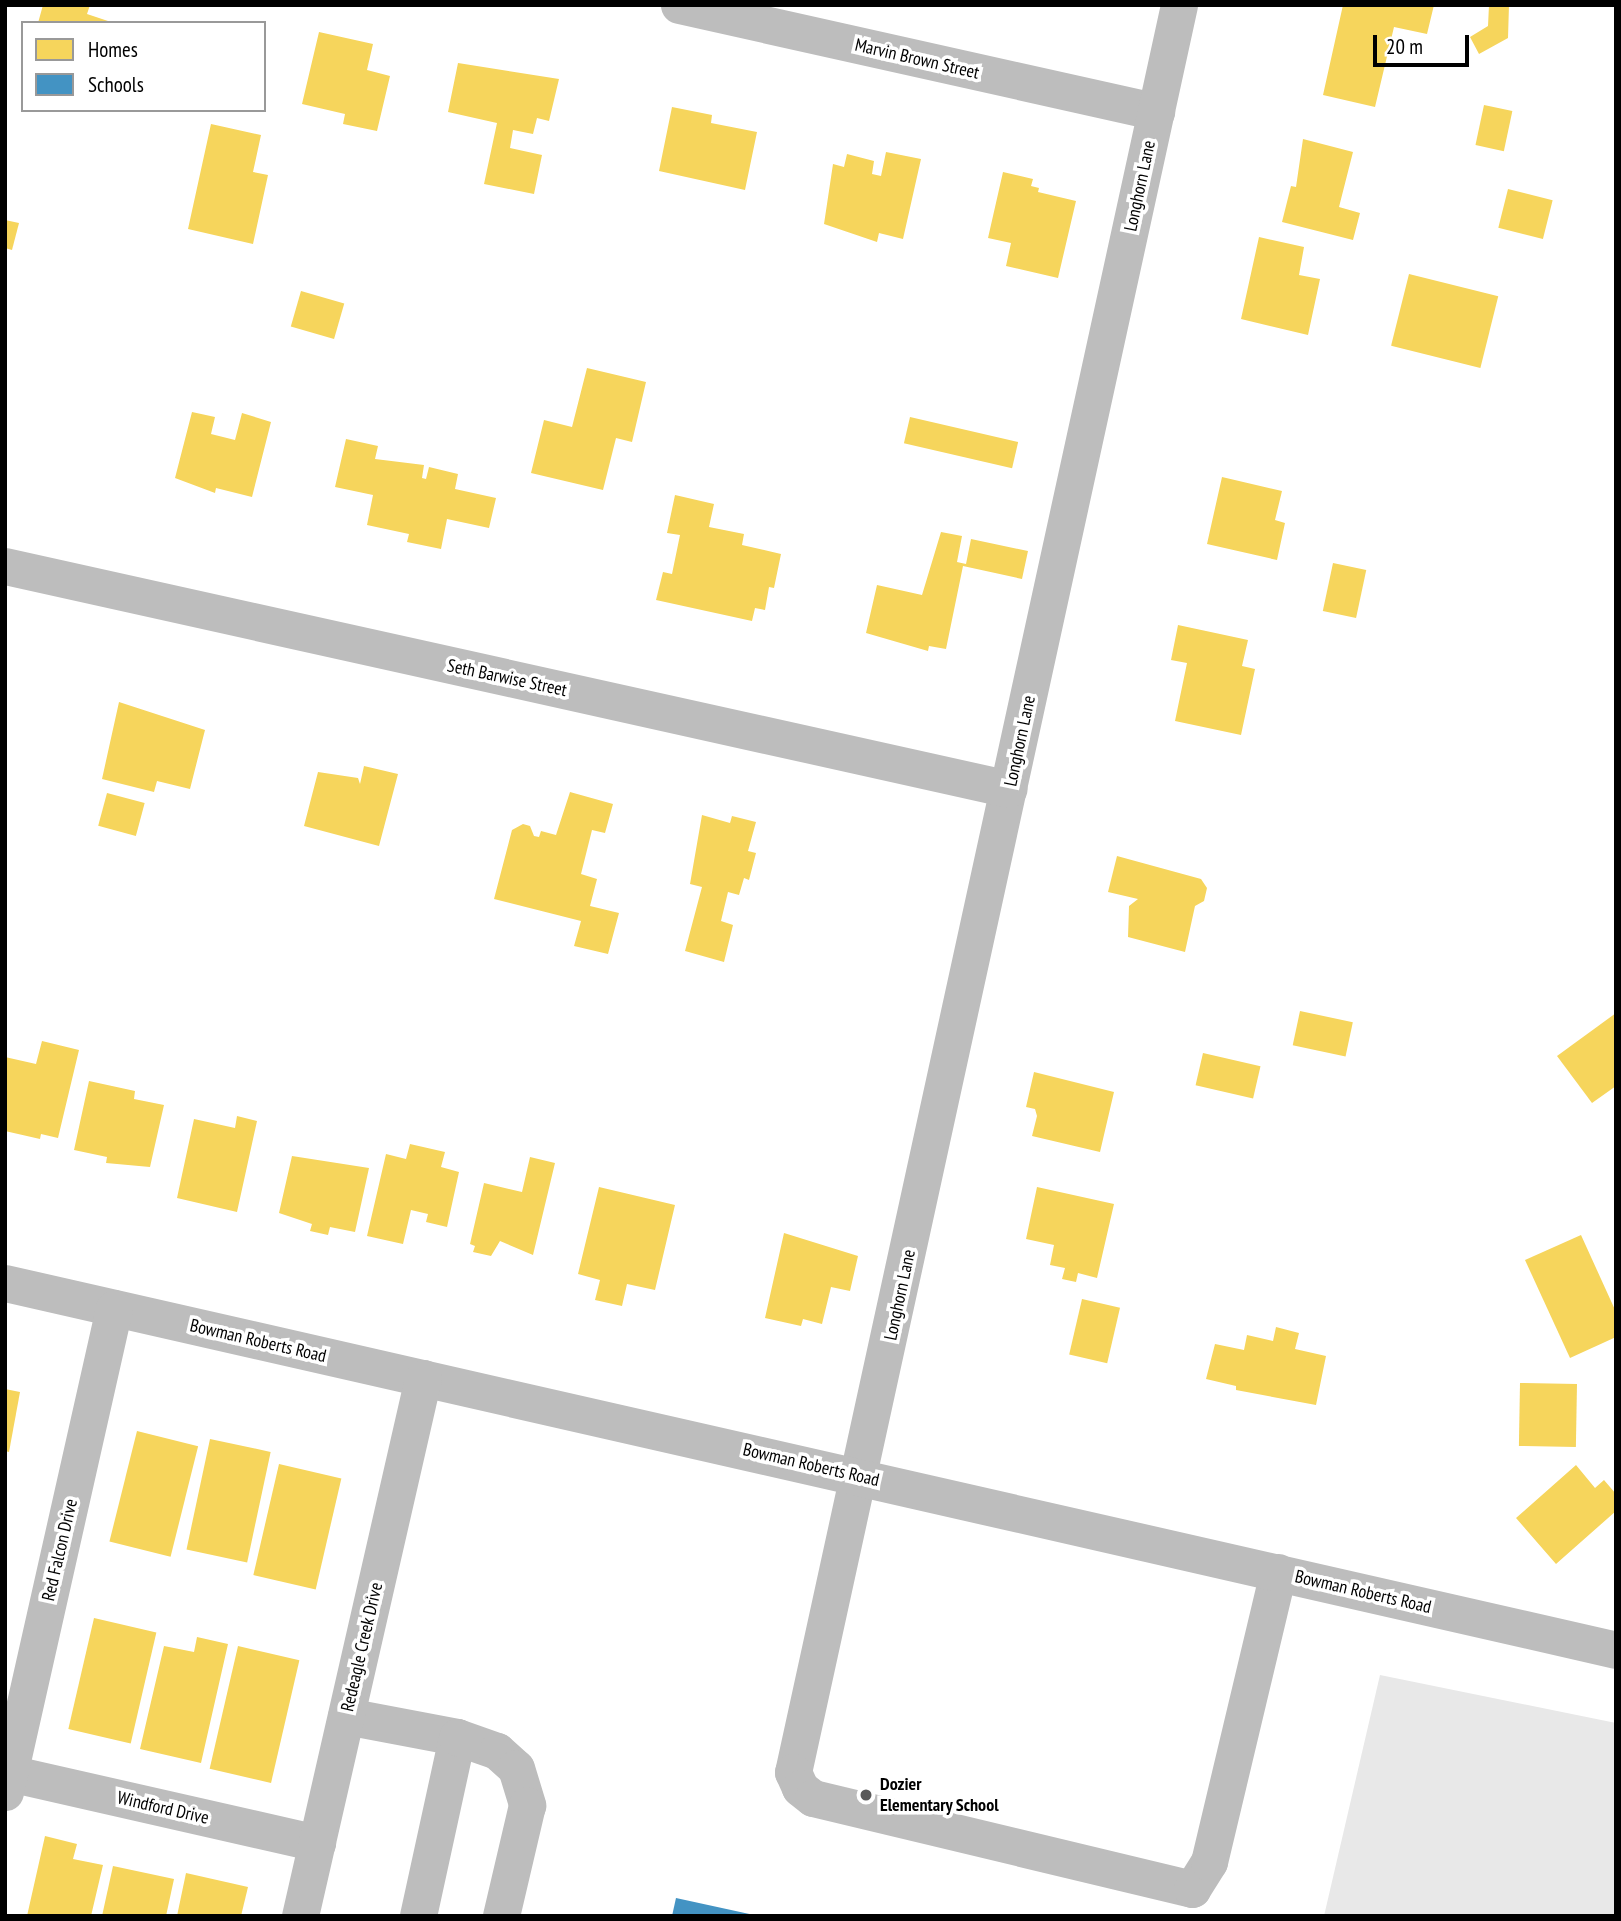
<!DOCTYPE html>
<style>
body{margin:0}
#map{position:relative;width:1621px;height:1921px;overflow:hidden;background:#fff;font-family:"PT Sans Narrow",sans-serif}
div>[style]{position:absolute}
.green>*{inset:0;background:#e8e8e8}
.homes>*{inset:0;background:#f6d55c;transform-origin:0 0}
.schools>*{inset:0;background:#4393c3}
.minor>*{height:37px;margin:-18.5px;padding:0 18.5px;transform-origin:18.5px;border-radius:18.5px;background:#bdbdbd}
.dots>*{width:19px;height:19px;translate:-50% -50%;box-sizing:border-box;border:4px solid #fff;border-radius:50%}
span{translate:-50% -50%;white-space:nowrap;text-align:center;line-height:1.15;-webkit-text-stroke:7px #fff;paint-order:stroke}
.street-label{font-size:18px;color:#000}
.poi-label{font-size:18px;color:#000;font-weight:700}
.left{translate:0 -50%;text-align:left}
.frame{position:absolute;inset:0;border:7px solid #000;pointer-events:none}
.legend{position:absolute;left:21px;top:21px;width:245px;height:91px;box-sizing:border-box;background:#fff;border:2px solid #999;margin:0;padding:9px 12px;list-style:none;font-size:21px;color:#000}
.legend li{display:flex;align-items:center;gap:14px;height:35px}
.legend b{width:35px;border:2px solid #999}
.scale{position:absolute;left:1373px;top:35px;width:96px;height:32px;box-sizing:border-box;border:4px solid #000;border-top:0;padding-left:9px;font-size:21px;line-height:24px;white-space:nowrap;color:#000;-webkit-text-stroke:5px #fff;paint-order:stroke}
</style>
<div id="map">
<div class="green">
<i style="clip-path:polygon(1380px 1675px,1616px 1723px,1616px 1916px,1324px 1916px)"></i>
</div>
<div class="homes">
<i style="clip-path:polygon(43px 5px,90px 5px,87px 14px,114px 23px,38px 23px)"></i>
<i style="clip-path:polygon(1343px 5px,1434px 5px,1427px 34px,1394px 27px,1375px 107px,1323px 95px)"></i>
<i style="clip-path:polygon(1489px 5px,1509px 5px,1508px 38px,1479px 54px,1470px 37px,1488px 26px)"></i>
<i style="clip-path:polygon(319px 32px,373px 44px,367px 70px,390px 76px,377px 131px,343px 124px,345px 114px,302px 104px)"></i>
<i style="clip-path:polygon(458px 63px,559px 79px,549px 121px,537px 118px,533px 134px,513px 130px,510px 148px,542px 155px,534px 194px,484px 184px,497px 123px,448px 112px)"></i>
<i style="left:1484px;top:105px;width:29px;height:41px;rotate:12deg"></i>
<i style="clip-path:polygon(672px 107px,712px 115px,711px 123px,757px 132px,745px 190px,659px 171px)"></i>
<i style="clip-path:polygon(211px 124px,261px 135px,253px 172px,268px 175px,253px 244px,188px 229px)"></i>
<i style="clip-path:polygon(1303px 139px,1353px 152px,1339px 207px,1360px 213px,1353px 240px,1282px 222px,1291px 186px,1296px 187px)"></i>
<i style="clip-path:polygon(886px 152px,921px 159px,903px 239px,879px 233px,877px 242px,824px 224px,833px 164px,844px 167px,847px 154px,874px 161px,872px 174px,881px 176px)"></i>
<i style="clip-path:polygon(1003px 172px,1033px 179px,1031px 186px,1039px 188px,1038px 192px,1076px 201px,1058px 278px,1006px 266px,1011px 243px,988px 238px)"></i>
<i style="left:1508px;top:189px;width:46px;height:40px;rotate:14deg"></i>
<i style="clip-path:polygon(5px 220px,19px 223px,12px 250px,5px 248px)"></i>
<i style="clip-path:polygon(1259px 237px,1304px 247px,1299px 275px,1320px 279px,1308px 335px,1241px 319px)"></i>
<i style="left:1409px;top:274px;width:92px;height:74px;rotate:14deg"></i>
<i style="left:301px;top:291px;width:45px;height:37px;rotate:16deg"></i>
<i style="clip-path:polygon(587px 368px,646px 382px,632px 442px,616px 438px,603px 490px,531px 473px,544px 420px,572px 427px)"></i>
<i style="clip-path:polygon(192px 412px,215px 417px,211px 434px,235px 440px,242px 413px,271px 422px,252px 497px,216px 488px,215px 493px,175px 478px)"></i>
<i style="left:910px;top:417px;width:111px;height:27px;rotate:13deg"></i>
<i style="clip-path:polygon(346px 439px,378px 446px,375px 459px,424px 465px,422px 478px,426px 479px,429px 467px,458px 474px,455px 489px,496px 498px,489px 528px,447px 519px,441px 549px,407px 542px,409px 534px,367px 525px,373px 495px,335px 487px)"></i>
<i style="clip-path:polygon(1222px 477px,1282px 491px,1275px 520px,1285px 523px,1277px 560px,1207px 544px)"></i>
<i style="clip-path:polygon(675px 495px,714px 504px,709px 527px,744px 534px,742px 545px,781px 554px,774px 588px,769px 587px,765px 610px,755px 608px,752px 621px,656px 600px,663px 572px,672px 574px,680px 535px,667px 533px)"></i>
<i style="clip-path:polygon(941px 532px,962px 536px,957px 562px,966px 564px,971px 539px,1028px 551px,1022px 579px,963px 566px,946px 649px,929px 646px,928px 651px,866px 633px,877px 585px,922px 595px)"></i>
<i style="left:1333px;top:563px;width:34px;height:49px;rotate:12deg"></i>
<i style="clip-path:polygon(1178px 625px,1248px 640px,1242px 666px,1255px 669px,1241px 735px,1175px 721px,1187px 663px,1171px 660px)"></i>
<i style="clip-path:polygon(119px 702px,205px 730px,190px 789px,157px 781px,154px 792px,102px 779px)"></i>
<i style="clip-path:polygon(364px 766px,398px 774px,379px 846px,304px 826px,318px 772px,358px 778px,360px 784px)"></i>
<i style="clip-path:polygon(570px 792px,613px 804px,605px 833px,592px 830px,581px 874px,597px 879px,590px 906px,619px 913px,608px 954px,574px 946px,581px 921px,494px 899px,512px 830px,523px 824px,530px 826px,534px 836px,539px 837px,541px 831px,556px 835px)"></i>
<i style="left:107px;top:793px;width:39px;height:34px;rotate:15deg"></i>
<i style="clip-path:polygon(702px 815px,730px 823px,732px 816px,756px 822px,748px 851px,756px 853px,749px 880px,744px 878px,739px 895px,728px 892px,721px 921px,733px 925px,724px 962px,685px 951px,702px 887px,690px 884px)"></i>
<i style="clip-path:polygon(1117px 856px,1201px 879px,1207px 888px,1204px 901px,1195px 906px,1185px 952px,1128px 937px,1129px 906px,1138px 899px,1108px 892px)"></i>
<i style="left:1300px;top:1011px;width:54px;height:35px;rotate:12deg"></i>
<i style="clip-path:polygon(1616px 1013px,1616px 1086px,1592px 1103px,1557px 1056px)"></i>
<i style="clip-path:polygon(42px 1041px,79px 1050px,58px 1138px,41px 1134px,40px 1139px,5px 1131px,5px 1057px,36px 1064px)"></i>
<i style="left:1203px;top:1053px;width:59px;height:33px;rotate:13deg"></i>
<i style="clip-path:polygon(1034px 1072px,1114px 1092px,1100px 1152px,1032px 1136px,1037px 1116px,1035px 1109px,1026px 1107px)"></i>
<i style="clip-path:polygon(89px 1081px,135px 1091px,134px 1099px,164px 1105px,150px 1167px,106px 1163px,107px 1157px,74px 1150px)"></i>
<i style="clip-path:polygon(237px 1116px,257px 1121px,237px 1212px,177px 1198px,194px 1119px,235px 1128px)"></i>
<i style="clip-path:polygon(410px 1144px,445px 1152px,441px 1167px,459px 1172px,447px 1227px,426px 1222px,428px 1214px,411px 1210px,403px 1244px,367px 1236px,386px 1154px,406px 1159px)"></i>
<i style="clip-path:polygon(292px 1156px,369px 1168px,355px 1232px,330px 1227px,328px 1235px,310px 1231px,312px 1224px,279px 1213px)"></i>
<i style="clip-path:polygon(530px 1157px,555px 1163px,533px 1255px,500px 1241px,491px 1256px,473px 1252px,475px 1246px,470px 1244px,484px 1183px,522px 1192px)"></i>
<i style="clip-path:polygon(599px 1187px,675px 1205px,655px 1290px,627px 1284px,622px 1306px,595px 1300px,600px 1280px,578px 1274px)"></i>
<i style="clip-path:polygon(1037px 1187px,1114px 1204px,1097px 1278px,1078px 1273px,1076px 1282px,1062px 1279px,1065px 1268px,1050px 1265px,1054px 1245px,1026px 1239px)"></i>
<i style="clip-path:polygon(784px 1233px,858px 1256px,850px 1291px,831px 1287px,822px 1324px,803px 1319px,801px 1326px,765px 1318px)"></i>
<i style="clip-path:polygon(1581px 1235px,1616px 1312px,1616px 1337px,1570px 1358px,1525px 1260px)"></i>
<i style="left:1082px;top:1299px;width:39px;height:57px;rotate:13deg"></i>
<i style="clip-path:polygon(1276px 1327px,1299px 1333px,1295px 1349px,1326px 1356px,1316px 1405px,1236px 1390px,1236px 1386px,1206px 1379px,1215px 1344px,1244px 1350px,1247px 1335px,1273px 1341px)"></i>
<i style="left:1520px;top:1383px;width:57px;height:63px;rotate:1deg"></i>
<i style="clip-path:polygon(5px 1389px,20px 1392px,9px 1452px,5px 1451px)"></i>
<i style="left:137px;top:1431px;width:63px;height:114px;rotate:14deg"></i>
<i style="left:210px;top:1439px;width:62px;height:113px;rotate:12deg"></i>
<i style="left:279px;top:1464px;width:64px;height:114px;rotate:13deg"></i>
<i style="clip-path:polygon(1576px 1465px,1595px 1488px,1604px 1480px,1616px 1494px,1616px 1511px,1556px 1564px,1516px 1518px)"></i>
<i style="left:94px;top:1618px;width:64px;height:114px;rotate:13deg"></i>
<i style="clip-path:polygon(197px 1637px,228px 1644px,201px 1763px,140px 1749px,164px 1646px,194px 1652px)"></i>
<i style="left:238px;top:1646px;width:63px;height:126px;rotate:13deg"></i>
<i style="clip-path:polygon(45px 1836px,77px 1844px,73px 1859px,103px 1865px,91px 1916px,27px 1916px)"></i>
<i style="clip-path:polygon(113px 1866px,174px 1879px,166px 1916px,102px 1916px)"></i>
<i style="clip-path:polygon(186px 1873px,248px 1887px,241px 1916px,177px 1916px)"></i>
</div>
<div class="schools">
<i style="clip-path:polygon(676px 1898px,754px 1915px,754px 1916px,672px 1916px)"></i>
</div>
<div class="minor">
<i style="left:679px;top:5px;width:489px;rotate:12.6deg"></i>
<i style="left:1179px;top:5px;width:1809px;rotate:102.32deg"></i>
<i style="left:793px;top:1772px;width:17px;rotate:66deg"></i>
<i style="left:800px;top:1788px;width:16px;rotate:38deg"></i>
<i style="left:813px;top:1798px;width:390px;rotate:13.5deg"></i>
<i style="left:1192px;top:1889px;width:32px;rotate:-58deg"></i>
<i style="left:1209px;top:1862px;width:298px;rotate:-76.6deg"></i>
<i style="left:5px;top:566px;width:1028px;rotate:12.52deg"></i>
<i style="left:5px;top:1283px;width:1652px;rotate:12.83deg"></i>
<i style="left:346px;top:1716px;width:113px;rotate:10.7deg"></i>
<i style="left:457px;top:1737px;width:183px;rotate:102.3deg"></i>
<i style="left:457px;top:1737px;width:42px;rotate:19.3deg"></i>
<i style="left:497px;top:1751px;width:25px;rotate:42deg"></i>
<i style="left:516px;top:1768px;width:39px;rotate:73deg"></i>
<i style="left:527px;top:1805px;width:114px;rotate:103.2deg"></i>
<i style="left:9px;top:1773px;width:316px;rotate:12.8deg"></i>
<i style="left:5px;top:1792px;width:496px;rotate:-77.3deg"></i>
<i style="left:300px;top:1916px;width:552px;rotate:-77.12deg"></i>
</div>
<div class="dots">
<i style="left:866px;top:1795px;background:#595959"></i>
</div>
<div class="street-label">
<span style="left:917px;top:59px;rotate:13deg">Marvin Brown Street</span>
<span style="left:1140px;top:186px;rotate:-78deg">Longhorn Lane</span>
<span style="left:507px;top:678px;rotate:12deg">Seth Barwise Street</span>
<span style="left:1020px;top:741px;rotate:-78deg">Longhorn Lane</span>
<span style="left:900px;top:1295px;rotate:-78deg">Longhorn Lane</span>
<span style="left:258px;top:1341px;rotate:13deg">Bowman Roberts Road</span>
<span style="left:811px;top:1465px;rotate:13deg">Bowman Roberts Road</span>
<span style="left:60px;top:1550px;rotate:-77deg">Red Falcon Drive</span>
<span style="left:1363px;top:1592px;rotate:13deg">Bowman Roberts Road</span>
<span style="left:362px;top:1647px;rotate:-77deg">Redeagle Creek Drive</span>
<span style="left:163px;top:1808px;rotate:13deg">Windford Drive</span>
</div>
<div class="poi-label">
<span class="left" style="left:880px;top:1795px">Dozier<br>Elementary School</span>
</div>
<div class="frame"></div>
<ul class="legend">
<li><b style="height:19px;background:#f6d55c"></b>Homes</li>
<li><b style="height:19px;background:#4393c3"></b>Schools</li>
</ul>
<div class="scale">20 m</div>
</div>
